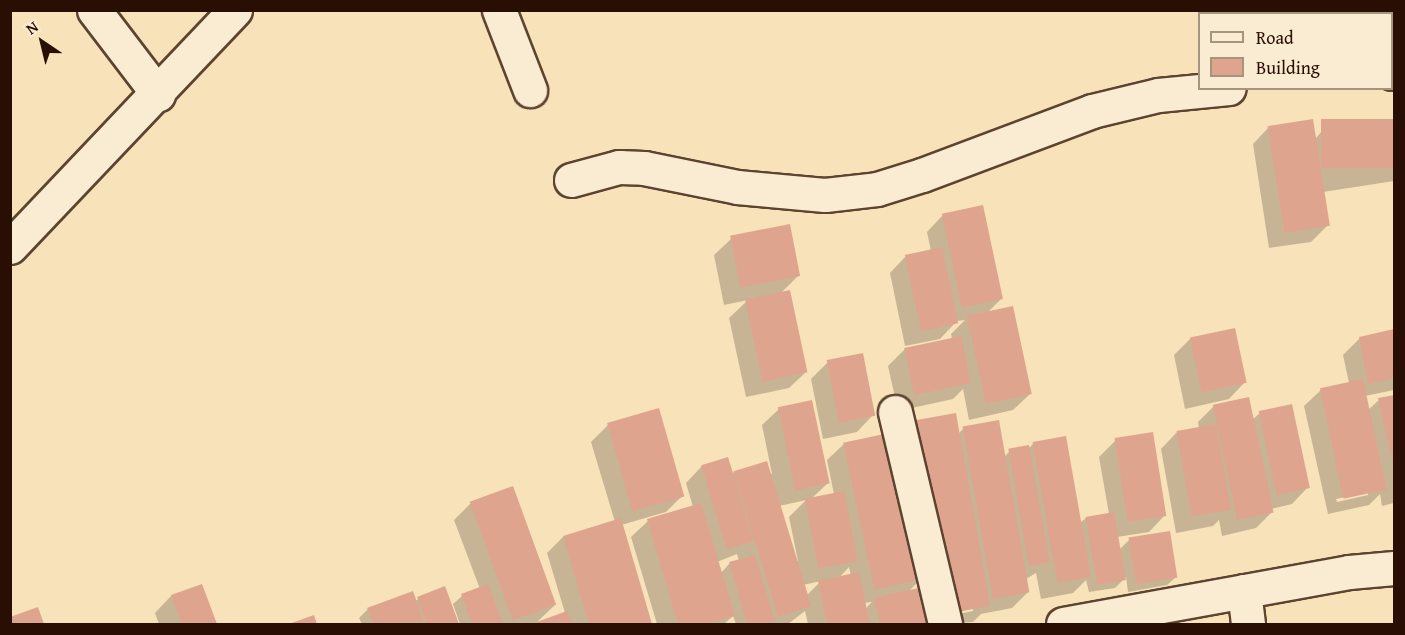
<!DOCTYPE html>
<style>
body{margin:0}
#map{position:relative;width:1405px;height:635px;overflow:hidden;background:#f8e2b9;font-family:"Gentium Book Plus",serif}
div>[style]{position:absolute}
.shadow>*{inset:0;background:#0003}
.building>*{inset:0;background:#dfa48e;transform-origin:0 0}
.roads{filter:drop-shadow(2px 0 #5d4430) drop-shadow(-2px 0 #5d4430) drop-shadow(0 2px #5d4430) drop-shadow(0 -2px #5d4430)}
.street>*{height:33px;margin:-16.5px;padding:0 16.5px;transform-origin:16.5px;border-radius:16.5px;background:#faecd2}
.secondary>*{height:33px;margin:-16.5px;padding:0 16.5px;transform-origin:16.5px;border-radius:16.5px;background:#faecd2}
span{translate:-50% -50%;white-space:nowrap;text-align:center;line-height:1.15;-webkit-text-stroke:5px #faecd2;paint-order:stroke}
.frame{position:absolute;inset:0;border:12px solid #290f03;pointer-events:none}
.legend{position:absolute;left:1198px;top:12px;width:195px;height:78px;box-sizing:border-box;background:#faecd2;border:2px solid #a6947f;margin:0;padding:8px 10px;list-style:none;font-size:18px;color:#290f03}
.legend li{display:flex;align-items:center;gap:12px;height:30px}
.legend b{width:30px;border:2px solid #a6947f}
.north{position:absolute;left:12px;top:12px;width:60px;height:60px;-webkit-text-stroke:4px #faecd2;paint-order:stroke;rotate:325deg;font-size:16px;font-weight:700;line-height:24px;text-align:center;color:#290f03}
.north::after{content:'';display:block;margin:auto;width:21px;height:27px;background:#290f03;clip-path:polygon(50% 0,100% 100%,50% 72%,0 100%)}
</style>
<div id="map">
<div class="shadow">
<i style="clip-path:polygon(1394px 120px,1394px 181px,1323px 192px,1327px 226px,1311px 242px,1269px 248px,1253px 144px,1269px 127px,1315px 139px,1322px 131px)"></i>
<i style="clip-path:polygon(943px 215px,1001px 299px,987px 313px,1030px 394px,1013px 410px,969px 420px,963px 389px,953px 399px,898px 411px,888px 366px,905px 349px,952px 339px,951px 334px,965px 320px,957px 321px,940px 339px,905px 346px,890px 273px,906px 256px,931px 251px,927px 232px)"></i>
<i style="clip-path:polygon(731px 239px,799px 275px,780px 294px,806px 372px,789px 388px,746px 397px,729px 318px,748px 300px,724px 305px,714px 255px)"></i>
<i style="clip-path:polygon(evenodd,1394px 331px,1394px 390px,1365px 396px,1368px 410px,1379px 400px,1394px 396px,1394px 503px,1382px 506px,1380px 494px,1369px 505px,1328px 514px,1304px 406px,1321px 390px,1349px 383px,1343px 355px,1359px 339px,1394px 331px,1368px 492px,1368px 495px,1337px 502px,1336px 499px,1368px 492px)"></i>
<i style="clip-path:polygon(1191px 338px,1245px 382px,1229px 399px,1185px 409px,1174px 355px)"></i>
<i style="clip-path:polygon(861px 355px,873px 415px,857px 432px,823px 439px,811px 379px,827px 363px)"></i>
<i style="clip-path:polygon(1214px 406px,1252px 420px,1260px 413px,1308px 487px,1292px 504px,1271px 509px,1272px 512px,1256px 528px,1222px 536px,1219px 520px,1213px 526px,1176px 533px,1161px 449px,1177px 432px,1199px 429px,1198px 422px)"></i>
<i style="clip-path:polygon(evenodd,779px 409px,828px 483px,811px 499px,834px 494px,827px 460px,844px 444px,922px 578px,908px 592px,928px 624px,808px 624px,805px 611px,788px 624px,736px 624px,733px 616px,724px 624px,657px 624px,631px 537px,648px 521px,693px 507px,686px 483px,702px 466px,731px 474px,734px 472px,772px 474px,762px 425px,779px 409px,806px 500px,789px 517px,798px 561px,796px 561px,779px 506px,806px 500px,779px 409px,737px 554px,739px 561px,729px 564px,721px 573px,717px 562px,737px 554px,779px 409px,849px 567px,851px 576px,838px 579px,849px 567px,779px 409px,821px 581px,806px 596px,803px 585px,821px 581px,779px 409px,872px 602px,865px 609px,864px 603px,872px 602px)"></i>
<i style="clip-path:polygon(evenodd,955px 414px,959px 433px,964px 428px,1004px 457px,1010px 451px,1028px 449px,1033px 444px,1080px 523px,1086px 518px,1109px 514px,1099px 457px,1116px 440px,1165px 515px,1149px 532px,1117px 537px,1119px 550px,1129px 540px,1176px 577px,1167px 585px,1128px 592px,1126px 577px,1115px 588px,1089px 592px,1086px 580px,1073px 593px,1041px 599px,1036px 573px,1026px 579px,1028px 592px,1012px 608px,981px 614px,973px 622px,934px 624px,901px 438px,917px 422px,955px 414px,973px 608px,973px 611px,944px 617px,973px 608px)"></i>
<i style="clip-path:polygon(608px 425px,683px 495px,666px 512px,621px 525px,651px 624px,460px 624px,453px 604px,462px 596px,480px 589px,454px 520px,471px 503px,556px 604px,535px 624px,565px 613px,547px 553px,563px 537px,615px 522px,591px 442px)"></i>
<i style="clip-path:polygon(201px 586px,215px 624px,159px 624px,155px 613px,171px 596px)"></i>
<i style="clip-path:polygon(444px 588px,457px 624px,362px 624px,359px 618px,368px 609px,415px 601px)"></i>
</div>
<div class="building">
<i style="left:1313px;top:119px;width:108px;height:46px;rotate:81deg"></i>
<i style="left:1394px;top:119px;width:49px;height:73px;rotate:90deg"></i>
<i style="left:983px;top:205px;width:96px;height:42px;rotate:78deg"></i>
<i style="left:790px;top:224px;width:53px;height:61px;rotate:79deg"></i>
<i style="left:942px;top:247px;width:78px;height:38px;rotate:78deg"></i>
<i style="left:790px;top:290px;width:84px;height:46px;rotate:78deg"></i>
<i style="left:1013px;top:306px;width:90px;height:47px;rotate:78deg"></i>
<i style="left:1235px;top:328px;width:56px;height:46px;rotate:78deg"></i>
<i style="clip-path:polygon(1394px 329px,1394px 378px,1368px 384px,1359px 337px)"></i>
<i style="left:961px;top:336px;width:48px;height:58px;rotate:78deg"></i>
<i style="left:863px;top:353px;width:64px;height:37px;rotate:79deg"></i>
<i style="left:1363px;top:379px;width:113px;height:44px;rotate:78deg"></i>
<i style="clip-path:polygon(1394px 395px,1394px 467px,1378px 398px)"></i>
<i style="left:1249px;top:397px;width:118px;height:37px;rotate:78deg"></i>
<i style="left:812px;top:400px;width:85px;height:35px;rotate:78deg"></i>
<i style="left:1292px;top:404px;width:86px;height:34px;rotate:78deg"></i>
<i style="left:659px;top:408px;width:92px;height:54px;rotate:74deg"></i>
<i style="left:956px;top:413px;width:196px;height:40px;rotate:80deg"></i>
<i style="left:999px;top:420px;width:175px;height:37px;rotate:80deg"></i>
<i style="left:1216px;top:424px;width:87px;height:40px;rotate:80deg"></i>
<i style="left:894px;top:432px;width:150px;height:52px;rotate:78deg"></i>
<i style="left:1153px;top:432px;width:85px;height:39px;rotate:81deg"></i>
<i style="left:1066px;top:436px;width:143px;height:34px;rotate:80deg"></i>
<i style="left:1029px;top:445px;width:119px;height:21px;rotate:80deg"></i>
<i style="left:728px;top:457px;width:88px;height:28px;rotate:73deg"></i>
<i style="left:767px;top:461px;width:152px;height:35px;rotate:73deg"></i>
<i style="left:513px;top:486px;width:126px;height:46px;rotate:70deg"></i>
<i style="left:844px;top:491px;width:71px;height:40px;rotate:79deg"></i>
<i style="clip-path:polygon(701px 503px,735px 616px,705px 624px,678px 624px,647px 519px)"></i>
<i style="left:1114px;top:512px;width:69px;height:29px;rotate:80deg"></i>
<i style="clip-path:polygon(621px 518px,652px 624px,589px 624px,563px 536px)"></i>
<i style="left:1170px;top:531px;width:47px;height:42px;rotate:81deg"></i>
<i style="clip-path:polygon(755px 555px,775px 621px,763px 624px,747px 624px,729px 562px)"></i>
<i style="clip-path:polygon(859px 572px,870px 624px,827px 624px,818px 581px)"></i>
<i style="clip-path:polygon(202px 584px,217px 624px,182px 624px,171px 595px)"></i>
<i style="clip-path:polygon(488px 584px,503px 624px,472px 624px,461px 594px)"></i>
<i style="clip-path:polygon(445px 586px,459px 624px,427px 624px,417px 597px)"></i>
<i style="clip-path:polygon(923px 587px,930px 624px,880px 624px,874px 598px)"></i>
<i style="clip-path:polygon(413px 591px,424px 622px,374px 624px,367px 608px)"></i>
<i style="clip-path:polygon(38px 607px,44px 624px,10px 624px,10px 617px)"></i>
<i style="clip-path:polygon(567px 611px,572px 624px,531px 624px)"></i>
<i style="clip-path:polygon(314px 615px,317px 624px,289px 624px)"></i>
</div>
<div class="roads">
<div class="street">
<i style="left:94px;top:10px;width:106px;rotate:52.7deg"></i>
<i style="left:499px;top:10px;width:86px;rotate:68.8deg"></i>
<i style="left:1301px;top:10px;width:4px;rotate:63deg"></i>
<i style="left:1392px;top:73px;width:2px"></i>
<i style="left:571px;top:180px;width:50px;rotate:-15.2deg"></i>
<i style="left:619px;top:167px;width:25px;rotate:2deg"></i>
<i style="left:644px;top:168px;width:95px;rotate:11.5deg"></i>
<i style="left:737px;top:187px;width:88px;rotate:5.2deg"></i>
<i style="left:825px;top:195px;width:52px;rotate:-6.6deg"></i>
<i style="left:877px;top:189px;width:47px;rotate:-17.3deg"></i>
<i style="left:922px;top:175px;width:182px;rotate:-20.6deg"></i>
<i style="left:1092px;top:111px;width:68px;rotate:-13.6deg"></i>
<i style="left:1158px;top:95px;width:71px;rotate:-5.6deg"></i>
<i style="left:10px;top:247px;width:327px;rotate:-46.5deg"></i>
<i style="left:895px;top:412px;width:218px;rotate:76.7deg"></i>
<i style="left:1244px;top:591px;width:33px;rotate:83deg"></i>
</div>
<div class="secondary">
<i style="left:1063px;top:624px;width:291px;rotate:-10.3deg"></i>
<i style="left:1349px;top:572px;width:45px;rotate:-5.1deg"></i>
</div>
</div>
<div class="frame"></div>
<ul class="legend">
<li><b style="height:8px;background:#faecd2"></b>Road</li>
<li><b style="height:16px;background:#dfa48e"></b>Building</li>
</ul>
<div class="north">N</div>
</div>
